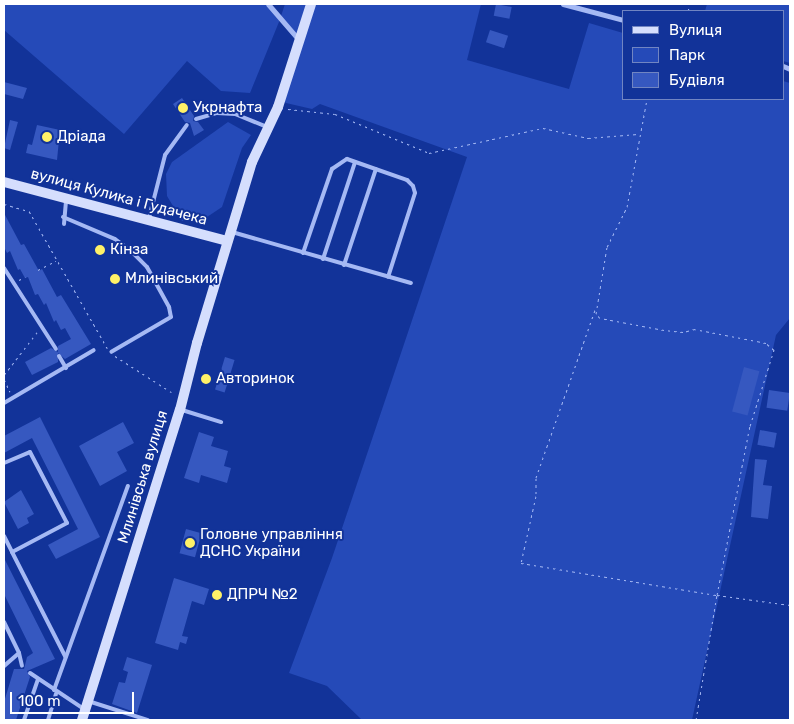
<!DOCTYPE html>
<meta charset="utf-8">
<style>
body{margin:0}
#map{position:relative;width:794px;height:724px;overflow:hidden;background:#123399;font-family:Rubik,sans-serif}
div>[style]{position:absolute}
.green>*{inset:0;background:#254ab8}
.building>*{inset:0;background:#3658c0;transform-origin:0 0}
.path>*{height:1px;margin-top:-0.5px;transform-origin:0;background:repeating-linear-gradient(90deg,#a5b9f4 0 2.5px,transparent 0 6.5px)}
.service>*{height:4px;margin:-2px;padding:0 2px;transform-origin:2px;border-radius:2px;background:#a5b9f4}
.minor>*{height:5px;margin:-2.5px;padding:0 2.5px;transform-origin:2.5px;border-radius:2.5px;background:#a5b9f4}
.secondary>*{height:10px;margin:-5px;padding:0 5px;transform-origin:5px;border-radius:5px;background:#d5defd}
.dots>*{width:14px;height:14px;translate:-50% -50%;box-sizing:border-box;border:2px solid #123399;border-radius:50%}
span{translate:-50% -50%;white-space:nowrap;text-align:center;line-height:1.15;-webkit-text-stroke:4px #123399;paint-order:stroke}
.poi-label{font-size:15px;color:#fff}
.left{translate:0 -50%;text-align:left}
.street-label{font-size:15px;color:#fff}
.frame{position:absolute;inset:0;border:5px solid #fff;pointer-events:none}
.legend{position:absolute;left:622px;top:10px;width:162px;height:90px;box-sizing:border-box;background:#123399;border:1px solid #7185c2;margin:0;padding:6px 9px;list-style:none;font-size:15px;color:#fff}
.legend li{display:flex;align-items:center;gap:10px;height:25px}
.legend b{width:25px;border:1px solid #7185c2}
.scale{position:absolute;left:10px;top:692px;width:124px;height:22px;box-sizing:border-box;border:2px solid #fff;border-top:0;padding-left:6px;font-size:15px;line-height:18px;white-space:nowrap;color:#fff;-webkit-text-stroke:4px #123399;paint-order:stroke}
</style>
<div id="map">
<div class="green">
<i style="clip-path:polygon(4px 4px,268px 4px,281px 16px,285px 4px,481px 4px,467px 60px,569px 89px,589px 23px,623px 33px,623px 99px,783px 99px,783px 81px,790px 83px,790px 318px,776px 335px,692px 720px,362px 720px,327px 686px,289px 673px,332px 558px,467px 157px,320px 104px,312px 109px,286px 103px,281px 98px,299px 40px,281px 17px,250px 93px,221px 91px,187px 61px,124px 134px,4px 30px)"></i>
<i style="clip-path:polygon(707px 4px,790px 4px,790px 63px,783px 61px,783px 11px,705px 11px)"></i>
<i style="clip-path:polygon(228px 122px,251px 135px,242px 148px,222px 207px,201px 221px,182px 221px,167px 196px,166px 174px,172px 162px)"></i>
</div>
<div class="building">
<i style="left:496px;top:4px;width:16px;height:12px;rotate:11deg"></i>
<i style="left:490px;top:30px;width:19px;height:13px;rotate:18deg"></i>
<i style="clip-path:polygon(4px 82px,27px 88px,23px 99px,4px 94px)"></i>
<i style="clip-path:polygon(182px 98px,194px 116px,193px 121px,198px 122px,204px 130px,194px 136px,190px 123px,185px 122px,173px 104px)"></i>
<i style="clip-path:polygon(10px 120px,18px 122px,10px 150px,4px 148px)"></i>
<i style="clip-path:polygon(37px 125px,60px 130px,57px 160px,26px 153px,28px 144px,32px 145px)"></i>
<i style="clip-path:polygon(4px 213px,21px 245px,24px 244px,39px 271px,42px 269px,57px 297px,61px 295px,91px 344px,65px 359px,58px 353px,58px 362px,32px 375px,25px 362px,51px 348px,58px 352px,58px 346px,71px 339px,65px 328px,61px 330px,56px 320px,54px 322px,46px 303px,44px 305px,38px 294px,35px 295px,28px 277px,25px 278px,20px 269px,18px 270px,10px 251px,7px 253px,4px 247px)"></i>
<i style="left:225px;top:357px;width:10px;height:34px;rotate:17deg"></i>
<i style="left:744px;top:367px;width:16px;height:46px;rotate:15deg"></i>
<i style="left:769px;top:390px;width:21px;height:18px;rotate:8deg"></i>
<i style="clip-path:polygon(40px 417px,100px 537px,56px 559px,48px 545px,78px 529px,32px 438px,4px 453px,4px 436px)"></i>
<i style="clip-path:polygon(123px 422px,134px 443px,117px 452px,127px 471px,100px 486px,79px 446px)"></i>
<i style="left:760px;top:430px;width:17px;height:15px;rotate:10deg"></i>
<i style="clip-path:polygon(199px 432px,214px 437px,211px 446px,228px 451px,224px 466px,231px 468px,227px 483px,201px 475px,199px 483px,184px 478px)"></i>
<i style="clip-path:polygon(755px 459px,767px 460px,763px 485px,772px 486px,768px 519px,751px 517px)"></i>
<i style="clip-path:polygon(21px 490px,34px 514px,27px 518px,29px 523px,18px 529px,4px 502px)"></i>
<i style="left:186px;top:529px;width:16px;height:25px;rotate:15deg"></i>
<i style="clip-path:polygon(4px 558px,55px 659px,27px 671px,30px 677px,16px 720px,4px 720px,4px 702px,14px 669px,24px 669px,27px 657px,33px 653px,4px 594px)"></i>
<i style="clip-path:polygon(174px 578px,209px 589px,204px 605px,192px 601px,182px 636px,188px 637px,186px 644px,180px 642px,178px 650px,155px 643px)"></i>
<i style="clip-path:polygon(127px 657px,152px 665px,137px 713px,112px 704px,119px 682px,125px 683px,128px 672px,123px 670px)"></i>
</div>
<div class="path">
<i style="left:688px;top:11px;width:7px;rotate:-74deg"></i>
<i style="left:288px;top:109px;width:47px;rotate:6.1deg"></i>
<i style="left:335px;top:114px;width:102px;rotate:22.5deg"></i>
<i style="left:429px;top:153px;width:117px;rotate:-12.4deg"></i>
<i style="left:543px;top:128px;width:46px;rotate:12.5deg"></i>
<i style="left:588px;top:138px;width:50px;rotate:-4.6deg"></i>
<i style="left:4px;top:204px;width:26px;rotate:16deg"></i>
<i style="left:29px;top:211px;width:158px;rotate:60.3deg"></i>
<i style="left:38px;top:270px;width:20px;rotate:-27deg"></i>
<i style="left:19px;top:280px;width:7px;rotate:-27deg"></i>
<i style="left:595px;top:310px;width:178px;rotate:109.4deg"></i>
<i style="left:536px;top:478px;width:18px;rotate:90deg"></i>
<i style="left:536px;top:496px;width:69px;rotate:102.6deg"></i>
<i style="left:521px;top:563px;width:199px;rotate:9.3deg"></i>
<i style="left:717px;top:595px;width:172px;rotate:-79deg"></i>
<i style="left:750px;top:426px;width:80px;rotate:-72.5deg"></i>
<i style="left:774px;top:350px;width:11px;rotate:-139deg"></i>
<i style="left:766px;top:343px;width:52px;rotate:-168.9deg"></i>
<i style="left:715px;top:333px;width:20px;rotate:-169deg"></i>
<i style="left:695px;top:329px;width:12px;rotate:166deg"></i>
<i style="left:683px;top:332px;width:19px;rotate:-174deg"></i>
<i style="left:664px;top:330px;width:65px;rotate:-169.4deg"></i>
<i style="left:600px;top:318px;width:6px;rotate:-135deg"></i>
<i style="left:596px;top:314px;width:68px;rotate:-80.7deg"></i>
<i style="left:607px;top:247px;width:45px;rotate:-63.4deg"></i>
<i style="left:627px;top:207px;width:110px;rotate:-79.5deg"></i>
<i style="left:115px;top:356px;width:67px;rotate:32.7deg"></i>
<i style="left:4px;top:375px;width:56px;rotate:-52.3deg"></i>
<i style="left:4px;top:379px;width:14px;rotate:65deg"></i>
<i style="left:696px;top:720px;width:127px;rotate:-80.5deg"></i>
<i style="left:717px;top:595px;width:74px;rotate:7.8deg"></i>
</div>
<div class="service">
<i style="left:196px;top:119px;width:22px;rotate:-16deg"></i>
<i style="left:217px;top:113px;width:18px;rotate:3deg"></i>
<i style="left:235px;top:114px;width:35px;rotate:22deg"></i>
<i style="left:63px;top:217px;width:56px;rotate:22.9deg"></i>
<i style="left:115px;top:239px;width:21px;rotate:37deg"></i>
<i style="left:132px;top:252px;width:21px;rotate:45deg"></i>
<i style="left:147px;top:267px;width:46px;rotate:61.2deg"></i>
<i style="left:169px;top:307px;width:10px;rotate:79deg"></i>
<i style="left:171px;top:317px;width:69px;rotate:149.7deg"></i>
<i style="left:149px;top:218px;width:65px;rotate:-75.7deg"></i>
<i style="left:165px;top:155px;width:37px;rotate:-54deg"></i>
<i style="left:64px;top:224px;width:25px;rotate:-85deg"></i>
<i style="left:232px;top:232px;width:186px;rotate:15.9deg"></i>
<i style="left:303px;top:253px;width:89px;rotate:-71deg"></i>
<i style="left:332px;top:169px;width:18px;rotate:-34deg"></i>
<i style="left:347px;top:159px;width:64px;rotate:19.3deg"></i>
<i style="left:407px;top:180px;width:8px;rotate:45deg"></i>
<i style="left:413px;top:186px;width:7px;rotate:74deg"></i>
<i style="left:415px;top:193px;width:88px;rotate:107.8deg"></i>
<i style="left:323px;top:259px;width:102px;rotate:-71.7deg"></i>
<i style="left:344px;top:265px;width:101px;rotate:-71.6deg"></i>
<i style="left:4px;top:268px;width:96px;rotate:57.3deg"></i>
<i style="left:59px;top:356px;width:14px;rotate:60deg"></i>
<i style="left:4px;top:403px;width:104px;rotate:-30.5deg"></i>
<i style="left:182px;top:410px;width:41px;rotate:17.1deg"></i>
<i style="left:4px;top:463px;width:28px;rotate:-23deg"></i>
<i style="left:30px;top:452px;width:80px;rotate:62.5deg"></i>
<i style="left:67px;top:523px;width:62px;rotate:152.2deg"></i>
<i style="left:12px;top:552px;width:117px;rotate:63deg"></i>
<i style="left:4px;top:536px;width:18px;rotate:63deg"></i>
<i style="left:4px;top:622px;width:34px;rotate:64deg"></i>
<i style="left:19px;top:653px;width:20px;rotate:139deg"></i>
<i style="left:19px;top:653px;width:13px;rotate:77deg"></i>
<i style="left:30px;top:673px;width:65px;rotate:33.7deg"></i>
<i style="left:54px;top:690px;width:217px;rotate:-70.1deg"></i>
<i style="left:88px;top:701px;width:63px;rotate:17.6deg"></i>
<i style="left:24px;top:720px;width:43px;rotate:-71.1deg"></i>
<i style="left:48px;top:720px;width:28px;rotate:-73deg"></i>
</div>
<div class="minor">
<i style="left:268px;top:4px;width:48px;rotate:49.3deg"></i>
<i style="left:563px;top:4px;width:62px;rotate:14.9deg"></i>
<i style="left:783px;top:66px;width:8px;rotate:23deg"></i>
</div>
<div class="secondary">
<i style="left:4px;top:182px;width:231px;rotate:14.8deg"></i>
<i style="left:82px;top:720px;width:325px;rotate:-72.5deg"></i>
<i style="left:180px;top:410px;width:69px;rotate:-75.8deg"></i>
<i style="left:197px;top:343px;width:189px;rotate:-73.1deg"></i>
<i style="left:252px;top:162px;width:61px;rotate:-64.7deg"></i>
<i style="left:278px;top:107px;width:108px;rotate:-72.2deg"></i>
</div>
<div class="dots">
<i style="left:183px;top:108px;background:#fff168"></i>
<i style="left:47px;top:137px;background:#fff168"></i>
<i style="left:100px;top:250px;background:#fff168"></i>
<i style="left:115px;top:279px;background:#fff168"></i>
<i style="left:206px;top:379px;background:#fff168"></i>
<i style="left:190px;top:543px;background:#fff168"></i>
<i style="left:217px;top:595px;background:#fff168"></i>
</div>
<div class="poi-label">
<span class="left" style="left:193px;top:108px">Укрнафта</span>
<span class="left" style="left:57px;top:137px">Дріада</span>
<span class="left" style="left:110px;top:250px">Кінза</span>
<span class="left" style="left:125px;top:279px">Млинівський</span>
<span class="left" style="left:216px;top:379px">Авторинок</span>
<span class="left" style="left:200px;top:543px">Головне управління<br>ДСНС України</span>
<span class="left" style="left:227px;top:595px">ДПРЧ №2</span>
</div>
<div class="street-label">
<span style="left:119px;top:197px;rotate:15deg">вулиця Кулика і Гудачека</span>
<span style="left:143px;top:477px;rotate:-73deg">Млинівська вулиця</span>
</div>
<div class="frame"></div>
<ul class="legend">
<li><b style="height:6px;background:#d5defd"></b>Вулиця</li>
<li><b style="height:14px;background:#254ab8"></b>Парк</li>
<li><b style="height:14px;background:#3658c0"></b>Будівля</li>
</ul>
<div class="scale">100 m</div>
</div>
